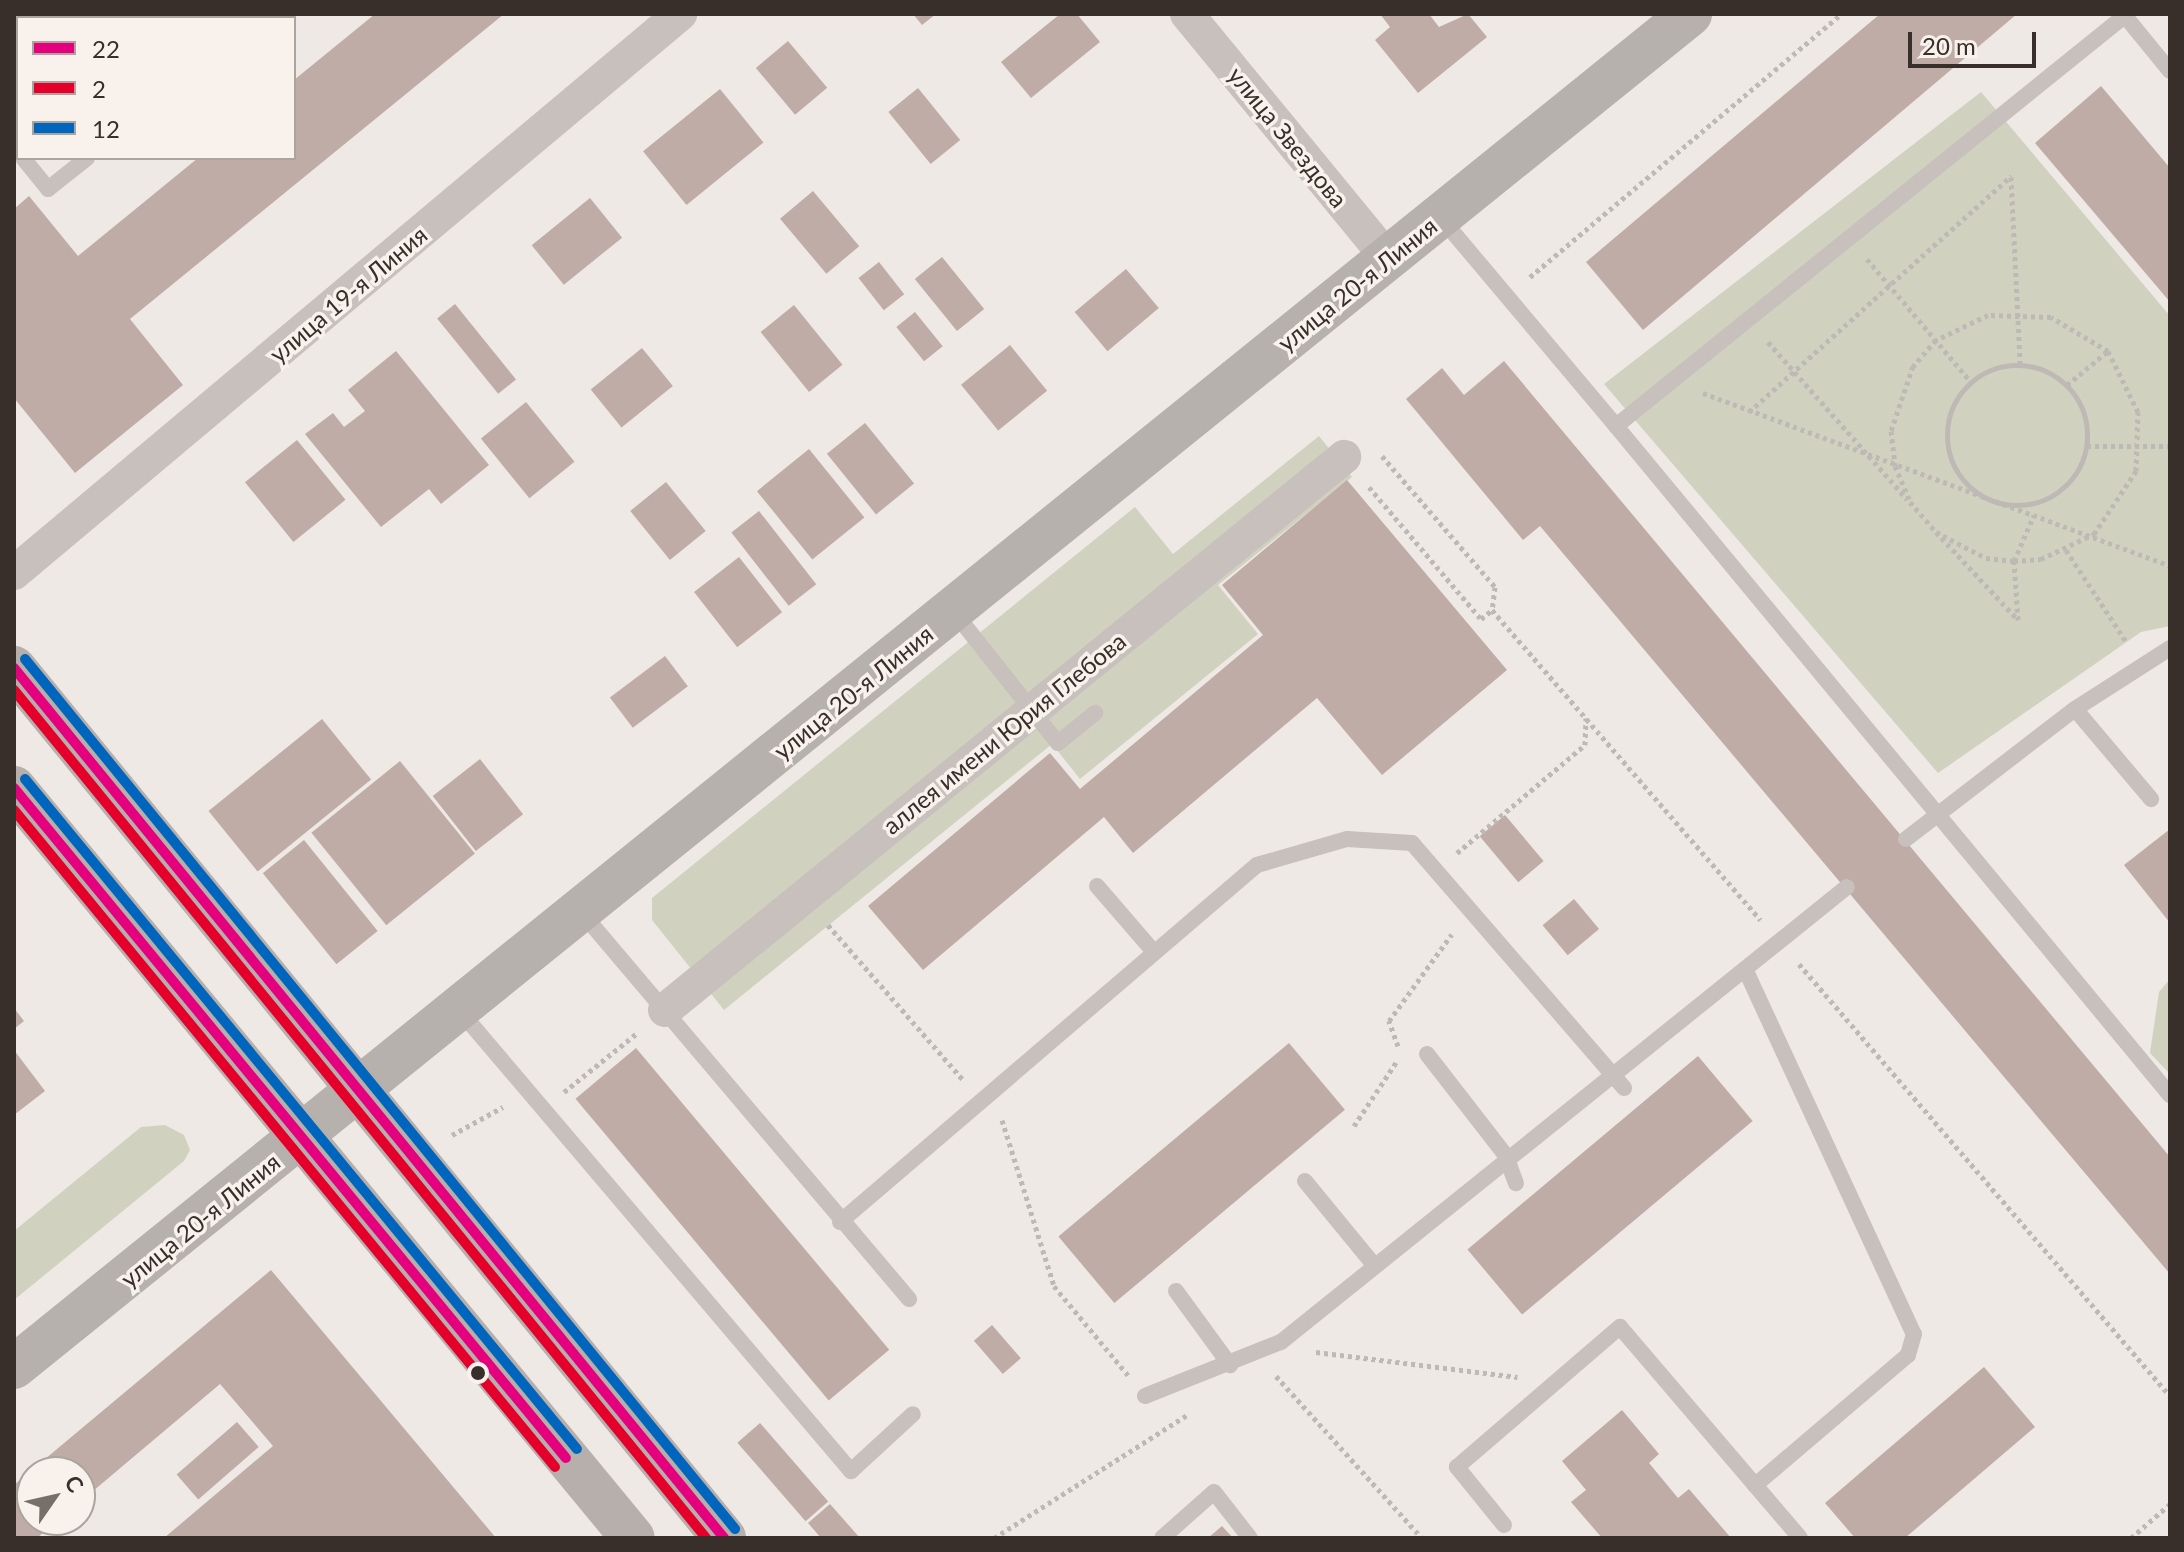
<!DOCTYPE html>
<meta charset="utf-8">
<style>
body{margin:0}
#map{position:relative;width:2184px;height:1552px;overflow:hidden;background:#eee9e4;font-family:Lato,sans-serif}
div>[style]{position:absolute}
.green>*{inset:0;background:#d0d2bf}
.building>*{inset:0;background:#c0aca6;transform-origin:0 0}
.path>*{height:5px;margin-top:-2.5px;transform-origin:0;background:repeating-linear-gradient(90deg,#bfb9b5 0 4px,transparent 0 8px)}
.path>.ring{margin:-2.5px;padding:0;box-sizing:content-box;background:none;border:5px solid #bfb9b5;border-radius:50%}
.lane>*{height:16px;margin:-8px;padding:0 8px;transform-origin:8px;border-radius:8px;background:#c7c0bc}
.street>*{height:34px;margin:-17px;padding:0 17px;transform-origin:17px;border-radius:17px;background:#c7c0bc}
.secondary>*{height:44px;margin:-22px;padding:0 22px;transform-origin:22px;border-radius:22px;background:#b7b1ad}
.primary>*{height:44px;margin:-22px;padding:0 22px;transform-origin:22px;border-radius:22px;background:#b6afab}
.bus-1>*{height:10px;margin:-5px;padding:0 5px;transform-origin:5px;border-radius:5px;background:#e5007d}
.bus-2>*{height:10px;margin:-5px;padding:0 5px;transform-origin:5px;border-radius:5px;background:#e4002b}
.bus-3>*{height:10px;margin:-5px;padding:0 5px;transform-origin:5px;border-radius:5px;background:#0065bd}
.dots>*{width:22px;height:22px;translate:-50% -50%;box-sizing:border-box;border:4px solid #f9f2ec;border-radius:50%}
span{translate:-50% -50%;white-space:nowrap;text-align:center;line-height:1.15;-webkit-text-stroke:7px #f9f2ec;paint-order:stroke}
.street-label{font-size:24px;color:#382e2a}
.frame{position:absolute;inset:0;border:16px solid #382e2a;pointer-events:none}
.legend{position:absolute;left:16px;top:16px;width:280px;height:144px;box-sizing:border-box;background:#f9f2ec;border:2px solid #aca49e;margin:0;padding:10px 14px;list-style:none;font-size:24px;color:#382e2a}
.legend li{display:flex;align-items:center;gap:16px;height:40px}
.legend b{width:40px;border:2px solid #aca49e}
.north{position:absolute;left:16px;top:1456px;width:80px;height:80px;box-sizing:border-box;background:#f9f2ec;border:2px solid #aca49e;border-radius:50%;rotate:56deg;font-size:22px;font-weight:700;line-height:32px;text-align:center;color:#382e2a}
.north::after{content:'';display:block;margin:auto;width:28px;height:36px;background:#786f6b;clip-path:polygon(50% 0,100% 100%,50% 72%,0 100%)}
.scale{position:absolute;left:1908px;top:32px;width:128px;height:36px;box-sizing:border-box;border:4px solid #382e2a;border-top:0;padding-left:10px;font-size:24px;line-height:28px;white-space:nowrap;color:#382e2a;-webkit-text-stroke:6px #f9f2ec;paint-order:stroke}
</style>
<div id="map">
<div class="green">
<i style="clip-path:polygon(1981px 92px,2170px 316px,2170px 626px,2141px 632px,1938px 773px,1604px 384px)"></i>
<i style="clip-path:polygon(1319px 436px,1352px 477px,1218px 585px,1258px 634px,1080px 779px,1052px 744px,724px 1010px,652px 920px,652px 898px,1135px 507px,1173px 554px)"></i>
<i style="clip-path:polygon(2170px 979px,2170px 1074px,2150px 1053px,2159px 992px)"></i>
<i style="clip-path:polygon(165px 1125px,184px 1135px,190px 1150px,184px 1161px,14px 1300px,14px 1231px,141px 1127px)"></i>
</div>
<div class="building">
<i style="clip-path:polygon(375px 14px,504px 14px,130px 319px,183px 385px,75px 473px,14px 398px,14px 209px,29px 196px,78px 256px,198px 158px,294px 158px,294px 80px)"></i>
<i style="clip-path:polygon(913px 14px,936px 14px,922px 25px)"></i>
<i style="clip-path:polygon(1060px 14px,1077px 14px,1100px 42px,1031px 98px,1001px 62px)"></i>
<i style="clip-path:polygon(1380px 14px,1429px 14px,1439px 27px,1468px 14px,1487px 37px,1418px 93px,1375px 40px,1390px 27px)"></i>
<i style="clip-path:polygon(1880px 14px,2017px 14px,1643px 330px,1586px 262px)"></i>
<i style="left:788px;top:41px;width:61px;height:42px;rotate:50deg"></i>
<i style="clip-path:polygon(2101px 86px,2170px 168px,2170px 302px,2035px 143px)"></i>
<i style="left:918px;top:88px;width:67px;height:38px;rotate:51deg"></i>
<i style="left:720px;top:89px;width:69px;height:99px;rotate:51deg"></i>
<i style="left:813px;top:191px;width:72px;height:43px;rotate:50deg"></i>
<i style="left:590px;top:198px;width:51px;height:75px;rotate:51deg"></i>
<i style="left:942px;top:257px;width:67px;height:35px;rotate:51deg"></i>
<i style="left:879px;top:262px;width:41px;height:26px;rotate:52deg"></i>
<i style="left:1126px;top:269px;width:51px;height:67px;rotate:50deg"></i>
<i style="left:455px;top:304px;width:97px;height:23px;rotate:51deg"></i>
<i style="left:794px;top:305px;width:77px;height:43px;rotate:51deg"></i>
<i style="left:915px;top:312px;width:44px;height:24px;rotate:51deg"></i>
<i style="left:1010px;top:345px;width:59px;height:63px;rotate:51deg"></i>
<i style="left:642px;top:348px;width:49px;height:66px;rotate:51deg"></i>
<i style="clip-path:polygon(396px 351px,489px 465px,441px 504px,429px 489px,381px 527px,305px 434px,333px 413px,344px 427px,365px 411px,348px 390px)"></i>
<i style="clip-path:polygon(1504px 361px,2170px 1157px,2170px 1274px,1540px 526px,1523px 540px,1406px 399px,1442px 368px,1464px 395px)"></i>
<i style="left:526px;top:402px;width:77px;height:58px;rotate:51deg"></i>
<i style="left:865px;top:423px;width:78px;height:49px;rotate:51deg"></i>
<i style="left:297px;top:440px;width:77px;height:67px;rotate:51deg"></i>
<i style="left:809px;top:449px;width:88px;height:67px;rotate:51deg"></i>
<i style="clip-path:polygon(1347px 480px,1507px 670px,1382px 775px,1317px 698px,1133px 853px,1104px 817px,923px 970px,868px 906px,1050px 753px,1080px 789px,1263px 635px,1222px 585px)"></i>
<i style="left:666px;top:482px;width:63px;height:46px;rotate:51deg"></i>
<i style="left:759px;top:511px;width:93px;height:35px;rotate:52deg"></i>
<i style="left:739px;top:557px;width:70px;height:57px;rotate:52deg"></i>
<i style="left:665px;top:656px;width:38px;height:69px;rotate:53deg"></i>
<i style="left:322px;top:719px;width:78px;height:146px;rotate:51deg"></i>
<i style="left:480px;top:759px;width:70px;height:60px;rotate:52deg"></i>
<i style="left:400px;top:761px;width:119px;height:114px;rotate:51deg"></i>
<i style="left:1505px;top:815px;width:60px;height:33px;rotate:50deg"></i>
<i style="clip-path:polygon(2170px 829px,2170px 923px,2124px 865px)"></i>
<i style="left:304px;top:840px;width:117px;height:53px;rotate:51deg"></i>
<i style="left:1574px;top:899px;width:39px;height:41px;rotate:50deg"></i>
<i style="clip-path:polygon(14px 1008px,24px 1021px,14px 1029px)"></i>
<i style="left:1289px;top:1043px;width:87px;height:301px;rotate:50deg"></i>
<i style="left:636px;top:1048px;width:394px;height:79px;rotate:50deg"></i>
<i style="clip-path:polygon(14px 1050px,45px 1091px,14px 1115px)"></i>
<i style="left:1698px;top:1056px;width:85px;height:301px;rotate:50deg"></i>
<i style="clip-path:polygon(271px 1270px,496px 1538px,164px 1538px,273px 1446px,220px 1384px,80px 1502px,80px 1472px,32px 1472px,32px 1520px,58px 1520px,37px 1538px,14px 1538px,14px 1485px)"></i>
<i style="left:992px;top:1325px;width:44px;height:24px;rotate:49deg"></i>
<i style="clip-path:polygon(1984px 1367px,2035px 1427px,1905px 1538px,1855px 1538px,1825px 1503px)"></i>
<i style="clip-path:polygon(1622px 1410px,1659px 1454px,1649px 1463px,1678px 1498px,1689px 1489px,1731px 1538px,1602px 1538px,1571px 1502px,1586px 1490px,1562px 1461px)"></i>
<i style="left:237px;top:1422px;width:33px;height:80px;rotate:49deg"></i>
<i style="left:760px;top:1423px;width:104px;height:30px;rotate:49deg"></i>
<i style="clip-path:polygon(830px 1504px,860px 1538px,821px 1538px,808px 1523px)"></i>
<i style="clip-path:polygon(1222px 1526px,1233px 1538px,1208px 1538px)"></i>
</div>
<div class="path">
<i style="left:36px;top:18px;width:6px;rotate:-39deg"></i>
<i style="left:14px;top:36px;width:5px;rotate:-37deg"></i>
<i style="left:2011px;top:177px;width:187px;rotate:87.2deg"></i>
<i style="left:1867px;top:259px;width:160px;rotate:49.8deg"></i>
<i style="left:1530px;top:277px;width:407px;rotate:-40.2deg"></i>
<i style="left:1768px;top:342px;width:210px;rotate:48.5deg"></i>
<i class="ring" style="left:1947px;top:365px;width:135px;height:135px"></i>
<i style="left:2067px;top:385px;width:53px;rotate:-39.7deg"></i>
<i style="left:1703px;top:393px;width:498px;rotate:20.3deg"></i>
<i style="left:1749px;top:412px;width:353px;rotate:-42deg"></i>
<i style="left:2087px;top:446px;width:83px"></i>
<i style="left:1382px;top:456px;width:173px;rotate:49.2deg"></i>
<i style="left:1495px;top:587px;width:23px;rotate:97deg"></i>
<i style="left:1492px;top:610px;width:410px;rotate:49.1deg"></i>
<i style="left:1369px;top:487px;width:173px;rotate:49.7deg"></i>
<i style="left:1481px;top:619px;width:14px;rotate:-39deg"></i>
<i style="left:1936px;top:532px;width:56px;rotate:27.5deg"></i>
<i style="left:1986px;top:558px;width:28px;rotate:6deg"></i>
<i style="left:2014px;top:561px;width:27px;rotate:-4deg"></i>
<i style="left:2041px;top:559px;width:59px;rotate:-25.3deg"></i>
<i style="left:2094px;top:534px;width:76px;rotate:-56.3deg"></i>
<i style="left:2136px;top:471px;width:59px;rotate:-88.1deg"></i>
<i style="left:2138px;top:412px;width:68px;rotate:-116.2deg"></i>
<i style="left:2108px;top:351px;width:66px;rotate:-149.2deg"></i>
<i style="left:2051px;top:317px;width:63px;rotate:-178.2deg"></i>
<i style="left:1988px;top:315px;width:58px;rotate:154.3deg"></i>
<i style="left:1936px;top:340px;width:35px;rotate:131deg"></i>
<i style="left:1913px;top:366px;width:69px;rotate:108.7deg"></i>
<i style="left:1891px;top:431px;width:35px;rotate:83deg"></i>
<i style="left:1895px;top:466px;width:39px;rotate:67deg"></i>
<i style="left:1910px;top:502px;width:40px;rotate:49deg"></i>
<i style="left:1936px;top:532px;width:120px;rotate:47deg"></i>
<i style="left:2018px;top:620px;width:59px;rotate:-93.9deg"></i>
<i style="left:2014px;top:561px;width:50px;rotate:-66.5deg"></i>
<i style="left:2066px;top:550px;width:111px;rotate:56.7deg"></i>
<i style="left:1457px;top:853px;width:167px;rotate:-40.2deg"></i>
<i style="left:1585px;top:745px;width:27px;rotate:-88deg"></i>
<i style="left:828px;top:925px;width:206px;rotate:48.9deg"></i>
<i style="left:1799px;top:964px;width:569px;rotate:49.34deg"></i>
<i style="left:1398px;top:1046px;width:27px;rotate:-110deg"></i>
<i style="left:1389px;top:1021px;width:107px;rotate:-54.1deg"></i>
<i style="left:564px;top:1092px;width:94px;rotate:-38.9deg"></i>
<i style="left:1002px;top:1120px;width:174px;rotate:72.6deg"></i>
<i style="left:1054px;top:1286px;width:116px;rotate:50.3deg"></i>
<i style="left:1354px;top:1126px;width:78px;rotate:-56.5deg"></i>
<i style="left:452px;top:1135px;width:58px;rotate:-28.8deg"></i>
<i style="left:1316px;top:1352px;width:203px;rotate:7.1deg"></i>
<i style="left:1276px;top:1376px;width:218px;rotate:48deg"></i>
<i style="left:994px;top:1538px;width:231px;rotate:-32.5deg"></i>
<i style="left:2131px;top:1538px;width:52px;rotate:-41.1deg"></i>
</div>
<div class="lane">
<i style="left:2125px;top:16px;width:71px;rotate:50.7deg"></i>
<i style="left:258px;top:18px;width:6px;rotate:-39deg"></i>
<i style="left:23px;top:158px;width:40px;rotate:51deg"></i>
<i style="left:48px;top:189px;width:50px;rotate:-38.5deg"></i>
<i style="left:1441px;top:218px;width:272px;rotate:49.9deg"></i>
<i style="left:1616px;top:426px;width:656px;rotate:-38.88deg"></i>
<i style="left:1616px;top:426px;width:869px;rotate:50.37deg"></i>
<i style="left:954px;top:612px;width:167px;rotate:51.6deg"></i>
<i style="left:1058px;top:743px;width:48px;rotate:-39deg"></i>
<i style="left:2075px;top:709px;width:118px;rotate:49.8deg"></i>
<i style="left:1906px;top:839px;width:213px;rotate:-37.6deg"></i>
<i style="left:2075px;top:709px;width:113px;rotate:-32.7deg"></i>
<i style="left:1097px;top:886px;width:87px;rotate:49.2deg"></i>
<i style="left:582px;top:913px;width:506px;rotate:49.73deg"></i>
<i style="left:1746px;top:971px;width:400px;rotate:65.2deg"></i>
<i style="left:1914px;top:1334px;width:22px;rotate:106deg"></i>
<i style="left:1908px;top:1355px;width:201px;rotate:139.6deg"></i>
<i style="left:460px;top:1011px;width:604px;rotate:49.64deg"></i>
<i style="left:851px;top:1471px;width:84px;rotate:-42.6deg"></i>
<i style="left:1427px;top:1054px;width:129px;rotate:52.2deg"></i>
<i style="left:1506px;top:1156px;width:29px;rotate:70deg"></i>
<i style="left:1305px;top:1181px;width:109px;rotate:50.6deg"></i>
<i style="left:840px;top:1222px;width:549px;rotate:-40.57deg"></i>
<i style="left:1257px;top:865px;width:94px;rotate:-16.1deg"></i>
<i style="left:1347px;top:839px;width:65px;rotate:3.5deg"></i>
<i style="left:1412px;top:843px;width:324px;rotate:49.1deg"></i>
<i style="left:1176px;top:1291px;width:92px;rotate:53.9deg"></i>
<i style="left:1145px;top:1396px;width:146px;rotate:-21.7deg"></i>
<i style="left:1281px;top:1342px;width:726px;rotate:-38.8deg"></i>
<i style="left:1504px;top:1525px;width:75px;rotate:-129deg"></i>
<i style="left:1457px;top:1467px;width:215px;rotate:-40.7deg"></i>
<i style="left:1620px;top:1327px;width:277px;rotate:49.5deg"></i>
<i style="left:1162px;top:1538px;width:69px;rotate:-41.5deg"></i>
<i style="left:1214px;top:1492px;width:58px;rotate:52deg"></i>
</div>
<div class="street">
<i style="left:1187px;top:14px;width:317px;rotate:50.6deg"></i>
<i style="left:14px;top:573px;width:870px;rotate:-40.01deg"></i>
<i style="left:665px;top:1010px;width:876px;rotate:-39.16deg"></i>
</div>
<div class="secondary">
<i style="left:14px;top:1367px;width:2154px;rotate:-38.91deg"></i>
</div>
<div class="primary">
<i style="left:14px;top:668px;width:1123px;rotate:50.78deg"></i>
<i style="left:14px;top:788px;width:972px;rotate:50.47deg"></i>
</div>
<div class="bus-1">
<i style="left:14px;top:668px;width:1123px;rotate:50.78deg"></i>
<i style="left:14px;top:788px;width:868px;rotate:50.52deg"></i>
</div>
<div class="bus-2">
<i style="left:14px;top:690px;width:1095px;rotate:50.78deg"></i>
<i style="left:14px;top:810px;width:851px;rotate:50.53deg"></i>
</div>
<div class="bus-3">
<i style="left:25px;top:659px;width:1123px;rotate:50.78deg"></i>
<i style="left:25px;top:779px;width:868px;rotate:50.52deg"></i>
</div>
<div class="dots">
<i style="left:478px;top:1373px;background:#382e2a"></i>
</div>
<div class="street-label">
<span style="left:1288px;top:137px;rotate:51deg">улица Звездова</span>
<span style="left:1357px;top:284px;rotate:-39deg">улица 20-я Линия</span>
<span style="left:348px;top:294px;rotate:-40deg">улица 19-я Линия</span>
<span style="left:853px;top:692px;rotate:-39deg">улица 20-я Линия</span>
<span style="left:1004px;top:733px;rotate:-39deg">аллея имени Юрия Глебова</span>
<span style="left:200px;top:1220px;rotate:-39deg">улица 20-я Линия</span>
</div>
<div class="frame"></div>
<ul class="legend">
<li><b style="height:10px;background:#e5007d"></b>22</li>
<li><b style="height:10px;background:#e4002b"></b>2</li>
<li><b style="height:10px;background:#0065bd"></b>12</li>
</ul>
<div class="north">С</div>
<div class="scale">20 m</div>
</div>
